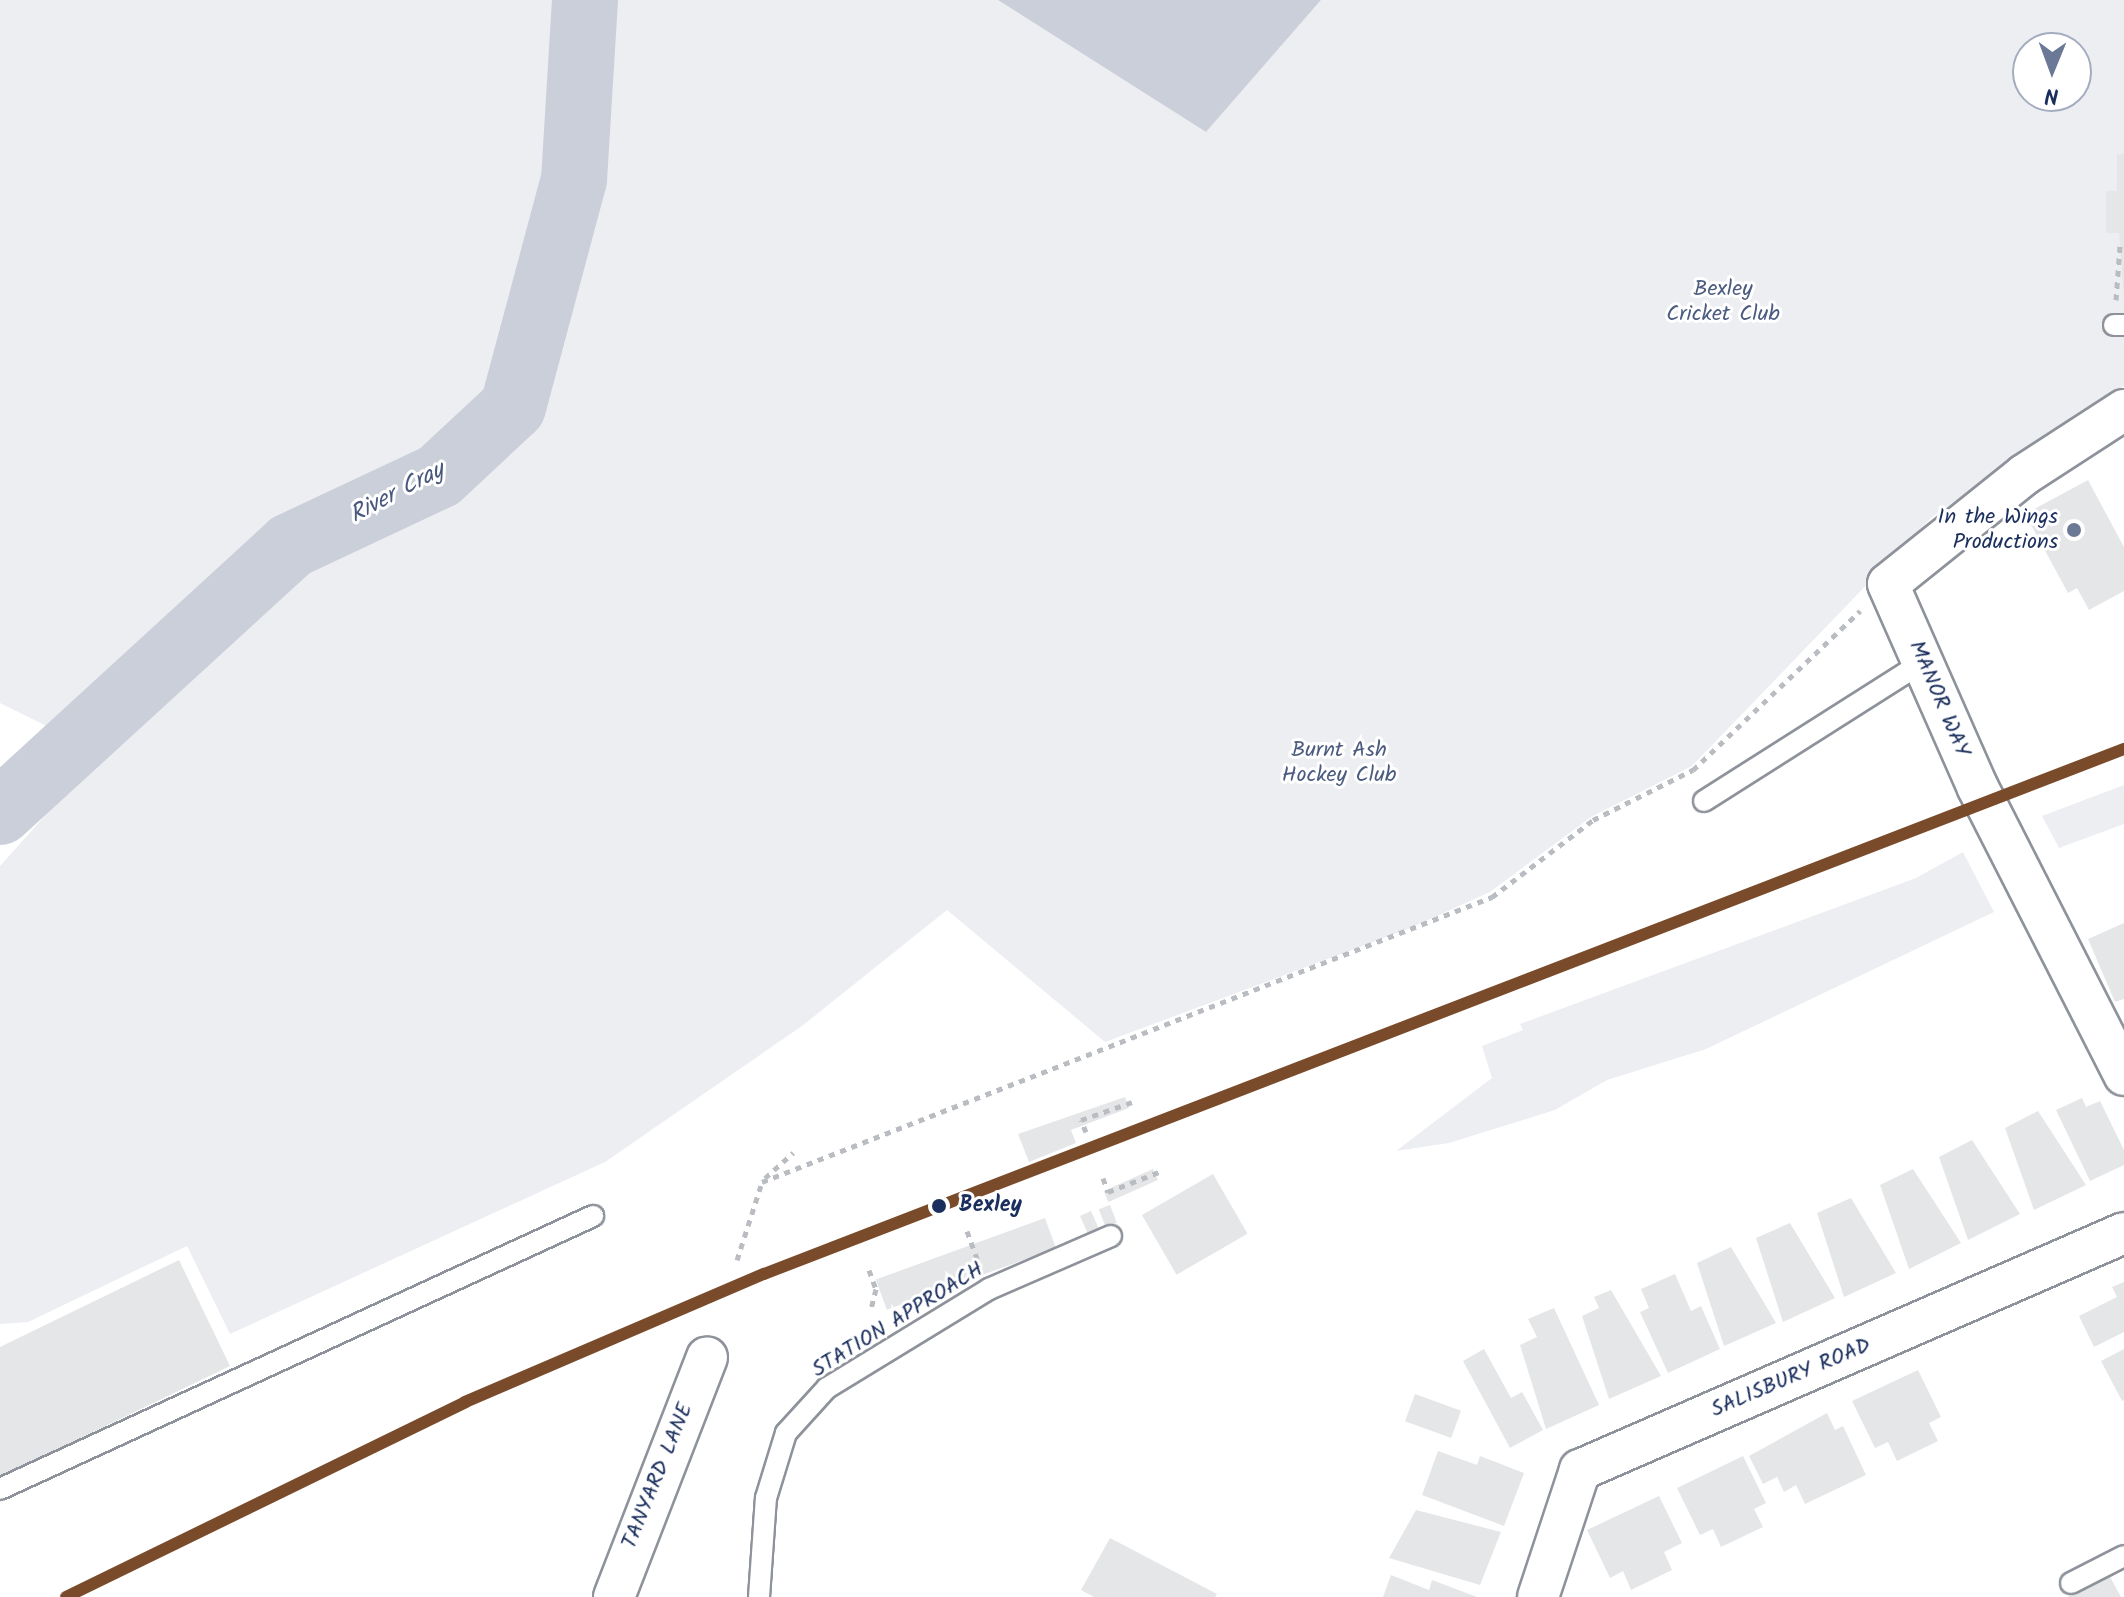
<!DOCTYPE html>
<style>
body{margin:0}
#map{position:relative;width:2124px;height:1597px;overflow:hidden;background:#fff;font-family:Kalam,sans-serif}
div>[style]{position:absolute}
.green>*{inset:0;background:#edeef2}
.water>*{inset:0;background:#cbcfda}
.river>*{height:66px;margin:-33px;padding:0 33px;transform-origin:33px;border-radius:33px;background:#cbcfda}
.building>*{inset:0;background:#e5e6e8;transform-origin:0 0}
.path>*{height:5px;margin-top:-2.5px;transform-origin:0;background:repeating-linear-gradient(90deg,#b9bcc1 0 6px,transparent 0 12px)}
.roads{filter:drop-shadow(2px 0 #8e929a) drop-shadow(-2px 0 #8e929a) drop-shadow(0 2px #8e929a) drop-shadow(0 -2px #8e929a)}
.lane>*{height:20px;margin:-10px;padding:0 10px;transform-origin:10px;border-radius:10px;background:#fff}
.street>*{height:40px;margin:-20px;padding:0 20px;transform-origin:20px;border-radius:20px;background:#fff}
.rail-1>*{height:12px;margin:-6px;padding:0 6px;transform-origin:6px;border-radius:6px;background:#7a4b2a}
.dots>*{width:22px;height:22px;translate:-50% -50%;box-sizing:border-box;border:4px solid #fff;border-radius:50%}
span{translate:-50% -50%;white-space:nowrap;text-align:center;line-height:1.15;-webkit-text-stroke:6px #fff;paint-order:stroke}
.park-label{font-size:22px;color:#4c5c80}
.poi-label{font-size:22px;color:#1b2f5e}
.right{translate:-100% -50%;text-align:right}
.street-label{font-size:22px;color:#1b2f5e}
.stop-label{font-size:22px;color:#1b2f5e;font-weight:700}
.left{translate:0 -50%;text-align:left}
.water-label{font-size:24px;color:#49597e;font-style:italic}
.north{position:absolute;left:2012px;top:32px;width:80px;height:80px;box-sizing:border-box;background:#fff;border:2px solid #a4acbf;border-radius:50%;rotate:181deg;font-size:22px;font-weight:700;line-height:32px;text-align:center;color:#1b2f5e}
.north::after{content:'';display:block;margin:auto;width:28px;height:36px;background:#6b7896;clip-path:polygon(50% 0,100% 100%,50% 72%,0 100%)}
</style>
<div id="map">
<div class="green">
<i style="clip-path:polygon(evenodd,0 0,998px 0,1206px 132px,1321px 0,2124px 0,2124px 386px,1933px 516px,1692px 766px,1591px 817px,1490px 892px,1408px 929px,1105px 1042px,947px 910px,802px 1026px,605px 1162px,230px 1334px,187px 1246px,28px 1322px,0 1324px,0 866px,101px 753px,0 703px,0 0,2028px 48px,2076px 48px,2076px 96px,2028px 96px,2028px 48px)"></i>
<i style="clip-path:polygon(2124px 785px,2124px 824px,2059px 848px,2042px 816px)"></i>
<i style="clip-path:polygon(1963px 852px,1994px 912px,1706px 1049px,1607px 1080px,1555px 1110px,1449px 1143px,1396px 1151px,1492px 1078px,1482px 1046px,1523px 1030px,1520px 1024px,1916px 878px)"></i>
</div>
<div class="water">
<i style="clip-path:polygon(998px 0,1321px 0,1206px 132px)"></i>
</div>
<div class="river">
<i style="left:0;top:812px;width:394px;rotate:-42.5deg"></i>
<i style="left:290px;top:546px;width:165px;rotate:-25.2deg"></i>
<i style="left:439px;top:476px;width:101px;rotate:-43deg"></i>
<i style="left:513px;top:407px;width:235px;rotate:-75deg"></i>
<i style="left:574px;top:180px;width:180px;rotate:-86.5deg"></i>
</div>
<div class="building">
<i style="clip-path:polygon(2117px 154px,2124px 154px,2124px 298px,2119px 233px,2106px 233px,2106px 191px,2117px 191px)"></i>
<i style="clip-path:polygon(2088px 480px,2124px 547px,2124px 591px,2089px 610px,2077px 588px,2068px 593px,2025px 514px)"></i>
<i style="clip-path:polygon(2124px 923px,2124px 999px,2115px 1002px,2088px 939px)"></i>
<i style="clip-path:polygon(1125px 1097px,1129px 1108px,1071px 1130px,1076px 1143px,1029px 1162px,1018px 1134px)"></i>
<i style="clip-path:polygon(2082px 1098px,2086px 1107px,2100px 1101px,2124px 1150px,2124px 1165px,2090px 1181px,2056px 1110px)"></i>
<i style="clip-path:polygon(2038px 1111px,2086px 1185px,2034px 1210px,2005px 1128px)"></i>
<i style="clip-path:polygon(1972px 1140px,2020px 1214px,1968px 1240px,1939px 1157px)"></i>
<i style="left:1153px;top:1169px;width:12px;height:54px;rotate:66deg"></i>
<i style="clip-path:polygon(1913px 1169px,1961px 1243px,1909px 1269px,1880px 1185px)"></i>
<i style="left:1213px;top:1174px;width:69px;height:82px;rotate:60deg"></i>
<i style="clip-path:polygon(1851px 1198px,1896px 1273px,1844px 1297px,1817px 1213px)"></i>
<i style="left:1110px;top:1205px;width:19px;height:12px;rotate:69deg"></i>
<i style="left:1091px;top:1211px;width:20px;height:12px;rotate:66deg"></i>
<i style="left:1045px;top:1218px;width:32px;height:180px;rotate:70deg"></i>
<i style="clip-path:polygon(1790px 1223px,1835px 1298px,1783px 1322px,1756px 1238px)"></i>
<i style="clip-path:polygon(1731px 1247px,1776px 1323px,1724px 1346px,1697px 1263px)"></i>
<i style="clip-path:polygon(179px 1260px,230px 1366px,0 1477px,0 1347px)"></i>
<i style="clip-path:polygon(1675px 1274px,1691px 1311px,1701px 1306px,1720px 1349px,1668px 1373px,1640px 1312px,1649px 1308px,1641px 1289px)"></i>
<i style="clip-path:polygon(2124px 1282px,2124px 1332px,2094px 1347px,2079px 1316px,2117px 1297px,2112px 1287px)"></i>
<i style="clip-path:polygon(1611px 1290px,1661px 1376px,1609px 1399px,1582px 1316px,1599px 1308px,1594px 1297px)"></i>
<i style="clip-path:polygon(1554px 1308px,1599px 1405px,1546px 1429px,1520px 1345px,1537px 1337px,1528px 1319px)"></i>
<i style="clip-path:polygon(1484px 1349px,1511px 1398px,1522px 1392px,1543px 1430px,1510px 1448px,1463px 1361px)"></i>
<i style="clip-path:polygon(2124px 1349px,2124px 1400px,2122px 1401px,2101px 1361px)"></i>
<i style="clip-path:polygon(1918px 1370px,1941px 1417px,1929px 1423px,1938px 1441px,1897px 1461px,1888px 1442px,1875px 1448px,1852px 1401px)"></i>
<i style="left:1415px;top:1394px;width:49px;height:29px;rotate:20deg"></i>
<i style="clip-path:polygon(1827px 1413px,1835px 1430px,1843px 1426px,1866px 1475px,1805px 1504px,1796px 1485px,1784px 1492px,1777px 1477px,1763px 1484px,1749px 1456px)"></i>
<i style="clip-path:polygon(1438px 1451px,1477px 1465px,1480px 1456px,1524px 1473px,1504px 1526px,1422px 1495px)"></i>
<i style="clip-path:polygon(1743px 1456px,1766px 1503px,1754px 1509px,1763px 1527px,1721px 1547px,1713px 1529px,1700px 1535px,1677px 1488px)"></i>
<i style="clip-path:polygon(1659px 1496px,1682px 1543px,1664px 1552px,1672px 1570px,1631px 1590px,1623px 1571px,1610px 1578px,1587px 1530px)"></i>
<i style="clip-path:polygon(1416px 1510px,1501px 1532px,1480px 1585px,1389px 1558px)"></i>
<i style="clip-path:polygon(1110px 1538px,1217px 1594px,1215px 1597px,1094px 1597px,1081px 1590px)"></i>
<i style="clip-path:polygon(1391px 1575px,1429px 1590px,1432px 1580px,1477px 1597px,1383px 1597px)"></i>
<i style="clip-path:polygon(2109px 1575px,2121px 1597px,2067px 1597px)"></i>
</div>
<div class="path">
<i style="left:2116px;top:300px;width:55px;rotate:-85.8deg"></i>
<i style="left:1086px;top:1132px;width:13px;rotate:-113deg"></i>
<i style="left:1081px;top:1120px;width:54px;rotate:-19.4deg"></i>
<i style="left:765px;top:1178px;width:38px;rotate:-42deg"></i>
<i style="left:1103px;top:1178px;width:15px;rotate:70deg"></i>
<i style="left:1108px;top:1192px;width:55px;rotate:-21.4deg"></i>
<i style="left:967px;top:1231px;width:37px;rotate:70deg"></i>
<i style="left:737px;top:1260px;width:82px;rotate:-72.2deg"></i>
<i style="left:762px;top:1182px;width:784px;rotate:-21.33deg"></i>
<i style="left:1492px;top:897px;width:127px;rotate:-37.3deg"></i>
<i style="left:1593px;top:820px;width:112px;rotate:-26.6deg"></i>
<i style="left:1693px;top:770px;width:231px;rotate:-43.6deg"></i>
<i style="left:869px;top:1270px;width:20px;rotate:70deg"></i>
<i style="left:876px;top:1289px;width:21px;rotate:104deg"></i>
</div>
<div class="roads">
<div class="lane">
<i style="left:2114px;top:325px;width:10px"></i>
<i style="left:1704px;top:801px;width:259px;rotate:-32.4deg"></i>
<i style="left:0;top:1489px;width:653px;rotate:-24.72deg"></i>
<i style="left:2071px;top:1583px;width:59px;rotate:-27deg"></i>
<i style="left:759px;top:1597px;width:99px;rotate:-86deg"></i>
<i style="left:766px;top:1498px;width:68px;rotate:-72.9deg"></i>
<i style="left:786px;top:1433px;width:61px;rotate:-47.7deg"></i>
<i style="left:827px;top:1388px;width:190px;rotate:-31.4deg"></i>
<i style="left:989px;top:1289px;width:133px;rotate:-23.5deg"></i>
</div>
<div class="street">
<i style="left:2124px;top:410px;width:119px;rotate:147deg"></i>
<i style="left:2024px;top:475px;width:174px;rotate:141.3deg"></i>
<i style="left:1888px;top:584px;width:223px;rotate:66.2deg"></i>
<i style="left:1978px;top:788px;width:322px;rotate:63deg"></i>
<i style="left:614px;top:1597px;width:257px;rotate:-68.8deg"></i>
<i style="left:1538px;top:1597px;width:134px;rotate:-71.7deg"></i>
<i style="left:1580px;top:1470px;width:593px;rotate:-23.54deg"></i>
</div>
</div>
<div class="rail-1">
<i style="left:66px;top:1597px;width:444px;rotate:-26deg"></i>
<i style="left:465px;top:1402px;width:325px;rotate:-23.2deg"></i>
<i style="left:764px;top:1274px;width:1458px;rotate:-21.11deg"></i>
</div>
<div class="dots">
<i style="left:2074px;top:530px;background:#6b7896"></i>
<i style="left:939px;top:1206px;background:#1b2f5e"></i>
</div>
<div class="park-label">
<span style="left:1723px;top:302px">Bexley<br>Cricket Club</span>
<span style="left:1339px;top:763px">Burnt Ash<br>Hockey Club</span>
</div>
<div class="poi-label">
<span class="right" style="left:2058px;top:530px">In the Wings<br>Productions</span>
</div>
<div class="street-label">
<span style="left:1939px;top:699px;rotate:67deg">MANOR WAY</span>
<span style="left:898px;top:1320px;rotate:-32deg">STATION APPROACH</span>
<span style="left:1791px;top:1378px;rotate:-23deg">SALISBURY ROAD</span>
<span style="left:658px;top:1476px;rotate:-68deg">TANYARD LANE</span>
</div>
<div class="stop-label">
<span class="left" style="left:959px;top:1206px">Bexley</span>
</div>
<div class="water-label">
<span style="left:397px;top:493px;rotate:-28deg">River Cray</span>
</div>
<div class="north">N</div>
</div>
